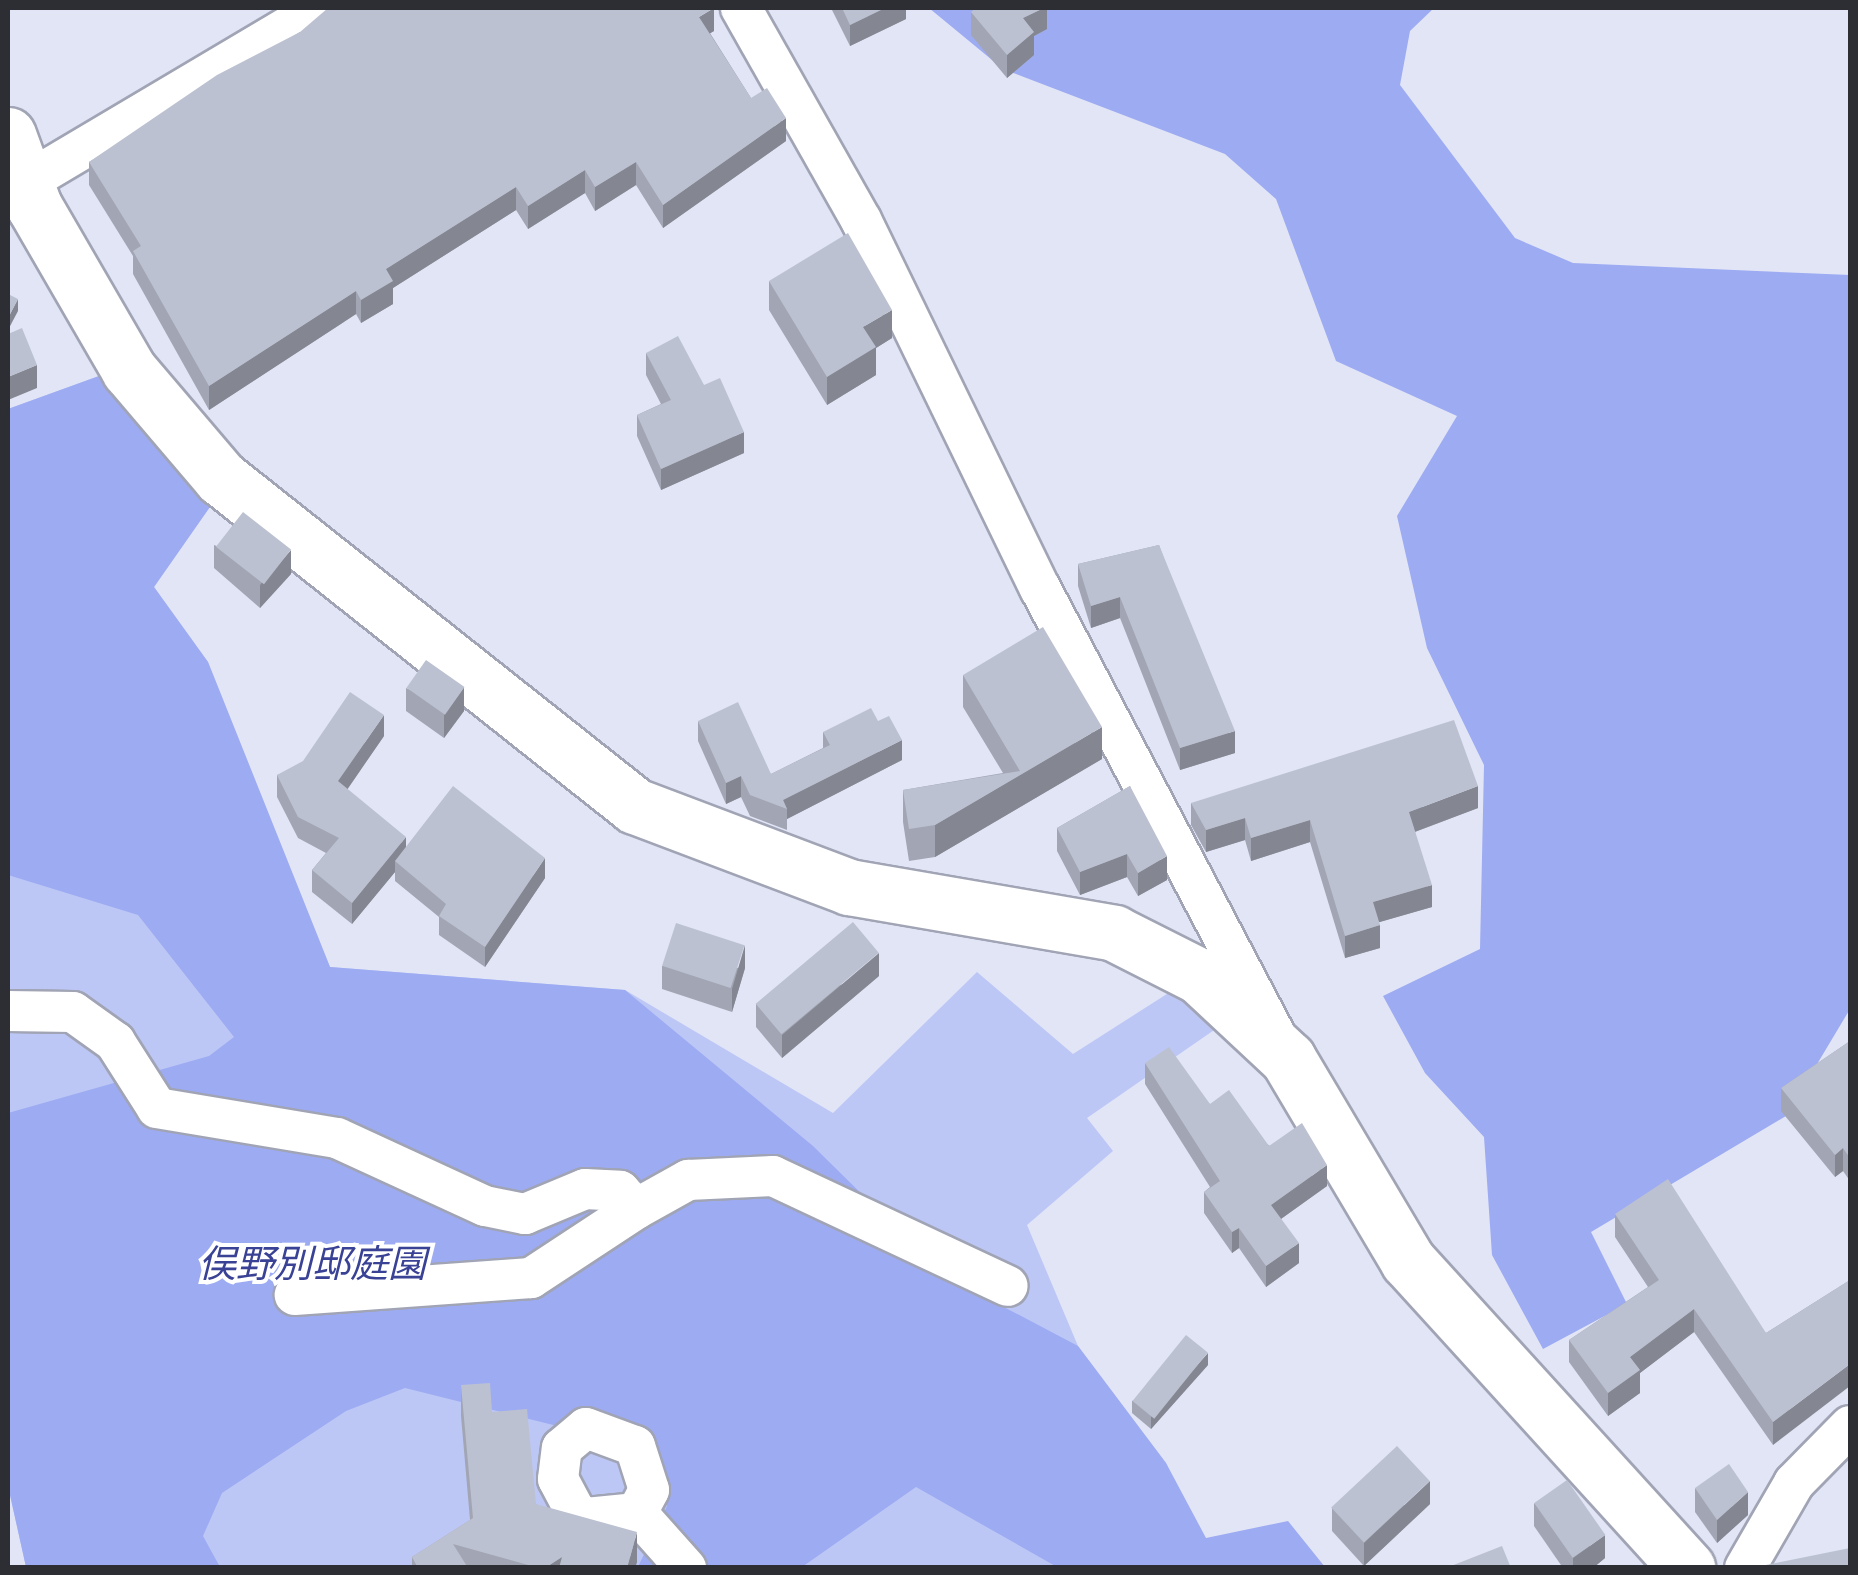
<!DOCTYPE html>
<meta charset="utf-8">
<style>
body{margin:0}
#map{position:relative;width:1858px;height:1575px;overflow:hidden;background:#e1e5f6;font-family:Spectral,"Noto Sans JP",serif}
div>[style]{position:absolute}
.green>*{inset:0;background:#bcc7f6}
.forest>*{inset:0;background:#9dabf2}
.roads{filter:drop-shadow(2px 0 #a0a4b4) drop-shadow(-2px 0 #a0a4b4) drop-shadow(0 2px #a0a4b4) drop-shadow(0 -2px #a0a4b4)}
.street>*{height:40px;margin:-20px;padding:0 20px;transform-origin:20px;border-radius:20px;background:#fff}
.secondary>*{height:55px;margin:-27.5px;padding:0 27.5px;transform-origin:27.5px;border-radius:27.5px;background:#fff}
.wall>*{inset:0;background:#a2a6b4}
.shaded-wall>*{inset:0;background:#848792}
.building>*{inset:0;background:#bcc1d1;transform-origin:0 0}
span{translate:-50% -50%;white-space:nowrap;text-align:center;line-height:1.15;-webkit-text-stroke:8px #fff;paint-order:stroke}
.park-label{font-size:38px;color:#3a4295;font-style:italic}
.frame{position:absolute;inset:0;border:10px solid #2c2e34;pointer-events:none}
</style>
<div id="map">
<div class="green">
<i style="clip-path:polygon(99px 376px,212px 504px,154px 587px,208px 662px,330px 967px,625px 990px,833px 1113px,977px 972px,1073px 1054px,1170px 992px,1217px 1028px,1087px 1118px,1113px 1151px,1027px 1225px,1078px 1346px,1166px 1463px,1215px 1567px,26px 1567px,8px 1486px,8px 409px)"></i>
</div>
<div class="forest">
<i style="clip-path:polygon(929px 8px,1434px 8px,1410px 31px,1400px 85px,1515px 238px,1573px 263px,1850px 275px,1850px 1009px,1786px 1116px,1591px 1232px,1627px 1304px,1543px 1349px,1492px 1255px,1484px 1137px,1425px 1073px,1383px 996px,1480px 949px,1484px 765px,1427px 648px,1397px 516px,1457px 416px,1336px 361px,1276px 199px,1225px 154px,1003px 69px)"></i>
<i style="clip-path:polygon(99px 376px,212px 504px,154px 587px,208px 662px,330px 967px,625px 990px,813px 1146px,945px 1276px,1078px 1346px,1166px 1463px,1206px 1538px,1288px 1521px,1325px 1567px,1057px 1567px,916px 1487px,802px 1567px,638px 1567px,667px 1506px,646px 1448px,405px 1388px,346px 1411px,222px 1493px,203px 1536px,220px 1567px,26px 1567px,8px 1486px,8px 1113px,209px 1056px,234px 1037px,138px 915px,8px 875px,8px 409px)"></i>
</div>
<div class="roads">
<div class="street">
<i style="left:741px;top:8px;width:244px;rotate:60.5deg"></i>
<i style="left:861px;top:220px;width:409px;rotate:64.1deg"></i>
<i style="left:1040px;top:588px;width:503px;rotate:62.26deg"></i>
<i style="left:25px;top:183px;width:343px;rotate:-30.7deg"></i>
<i style="left:8px;top:1011px;width:65px;rotate:0.9deg"></i>
<i style="left:73px;top:1012px;width:52px;rotate:35.5deg"></i>
<i style="left:115px;top:1042px;width:78px;rotate:57.5deg"></i>
<i style="left:157px;top:1108px;width:182px;rotate:9.5deg"></i>
<i style="left:337px;top:1138px;width:163px;rotate:24.7deg"></i>
<i style="left:485px;top:1206px;width:41px;rotate:11.3deg"></i>
<i style="left:525px;top:1214px;width:65px;rotate:-22.6deg"></i>
<i style="left:585px;top:1189px;width:35px;rotate:3deg"></i>
<i style="left:620px;top:1191px;width:24px;rotate:48deg"></i>
<i style="left:636px;top:1209px;width:126px;rotate:146.7deg"></i>
<i style="left:531px;top:1278px;width:237px;rotate:175.9deg"></i>
<i style="left:636px;top:1209px;width:60px;rotate:-29.1deg"></i>
<i style="left:688px;top:1180px;width:85px;rotate:-2.7deg"></i>
<i style="left:773px;top:1176px;width:259px;rotate:25.1deg"></i>
<i style="left:586px;top:1428px;width:52px;rotate:20.2deg"></i>
<i style="left:635px;top:1446px;width:46px;rotate:72.3deg"></i>
<i style="left:649px;top:1490px;width:26px;rotate:118deg"></i>
<i style="left:637px;top:1513px;width:51px;rotate:174.4deg"></i>
<i style="left:586px;top:1518px;width:13px;rotate:-148deg"></i>
<i style="left:575px;top:1511px;width:36px;rotate:-118deg"></i>
<i style="left:558px;top:1479px;width:31px;rotate:-83deg"></i>
<i style="left:562px;top:1448px;width:31px;rotate:-40deg"></i>
<i style="left:637px;top:1513px;width:74px;rotate:48.3deg"></i>
<i style="left:1745px;top:1568px;width:98px;rotate:-60deg"></i>
<i style="left:1794px;top:1483px;width:80px;rotate:-45.5deg"></i>
</div>
<div class="secondary">
<i style="left:8px;top:135px;width:76px;rotate:69.9deg"></i>
<i style="left:34px;top:206px;width:190px;rotate:59.9deg"></i>
<i style="left:129px;top:370px;width:142px;rotate:49.6deg"></i>
<i style="left:221px;top:478px;width:528px;rotate:38.39deg"></i>
<i style="left:635px;top:806px;width:229px;rotate:20.7deg"></i>
<i style="left:849px;top:887px;width:269px;rotate:9.8deg"></i>
<i style="left:1114px;top:933px;width:95px;rotate:26.8deg"></i>
<i style="left:1199px;top:976px;width:122px;rotate:43deg"></i>
<i style="left:1288px;top:1059px;width:235px;rotate:59.3deg"></i>
<i style="left:1408px;top:1261px;width:415px;rotate:47.7deg"></i>
</div>
</div>
<div class="wall">
<i style="clip-path:polygon(831px 8px,906px 8px,906px 19px,850px 46px)"></i>
<i style="clip-path:polygon(1047px 8px,1047px 29px,1034px 36px,1034px 55px,1007px 78px,971px 35px,971px 12px)"></i>
<i style="clip-path:polygon(714px 31px,710px 33px,751px 98px,786px 141px,663px 228px,636px 185px,595px 211px,585px 193px,528px 229px,516px 210px,393px 288px,393px 304px,361px 323px,356px 314px,209px 410px,133px 274px,133px 256px,89px 185px,89px 162px,300px 32px)"></i>
<i style="clip-path:polygon(769px 281px,892px 338px,876px 348px,876px 375px,827px 405px,769px 310px)"></i>
<i style="clip-path:polygon(646px 353px,704px 385px,744px 453px,661px 490px,637px 436px,637px 415px,661px 404px,646px 375px)"></i>
<i style="clip-path:polygon(214px 545px,291px 574px,260px 608px,214px 568px)"></i>
<i style="clip-path:polygon(1159px 545px,1235px 753px,1180px 770px,1120px 618px,1091px 628px,1078px 586px,1078px 564px)"></i>
<i style="clip-path:polygon(963px 675px,1102px 759px,935px 857px,909px 861px,903px 822px,903px 790px,1003px 773px,963px 707px)"></i>
<i style="clip-path:polygon(406px 688px,464px 711px,444px 738px,406px 711px)"></i>
<i style="clip-path:polygon(698px 721px,771px 774px,823px 748px,823px 732px,902px 760px,787px 819px,787px 830px,750px 816px,741px 797px,726px 804px,698px 741px)"></i>
<i style="clip-path:polygon(384px 736px,347px 789px,406px 847px,545px 878px,485px 967px,439px 935px,439px 917px,395px 881px,395px 872px,352px 924px,312px 892px,312px 870px,326px 853px,298px 838px,277px 797px,277px 775px)"></i>
<i style="clip-path:polygon(1130px 786px,1167px 880px,1138px 896px,1127px 877px,1080px 895px,1057px 851px,1057px 828px)"></i>
<i style="clip-path:polygon(1191px 803px,1478px 808px,1415px 832px,1432px 907px,1379px 922px,1380px 948px,1345px 958px,1310px 842px,1251px 861px,1245px 840px,1206px 852px,1191px 825px)"></i>
<i style="clip-path:polygon(662px 966px,745px 968px,732px 1012px,662px 989px)"></i>
<i style="clip-path:polygon(879px 976px,782px 1058px,756px 1027px,756px 1004px)"></i>
<i style="clip-path:polygon(1850px 1041px,1850px 1181px,1843px 1171px,1835px 1177px,1781px 1111px,1781px 1088px)"></i>
<i style="clip-path:polygon(1145px 1063px,1210px 1104px,1327px 1186px,1281px 1219px,1299px 1263px,1266px 1287px,1239px 1248px,1232px 1253px,1204px 1213px,1204px 1192px,1210px 1187px,1145px 1084px)"></i>
<i style="clip-path:polygon(1615px 1214px,1766px 1333px,1850px 1280px,1773px 1445px,1694px 1332px,1640px 1373px,1640px 1393px,1608px 1416px,1569px 1362px,1569px 1340px,1648px 1287px,1615px 1237px)"></i>
<i style="clip-path:polygon(1208px 1365px,1151px 1429px,1132px 1413px,1132px 1401px)"></i>
<i style="clip-path:polygon(461px 1385px,492px 1412px,536px 1504px,637px 1562px,635px 1568px,412px 1568px,412px 1557px,470px 1520px,461px 1416px)"></i>
<i style="clip-path:polygon(1695px 1488px,1748px 1515px,1717px 1543px,1695px 1512px)"></i>
<i style="clip-path:polygon(1534px 1503px,1605px 1558px,1593px 1568px,1563px 1568px,1534px 1526px)"></i>
<i style="clip-path:polygon(1430px 1504px,1364px 1566px,1332px 1531px,1332px 1508px)"></i>
</div>
<div class="shaded-wall">
<i style="clip-path:polygon(714px 8px,714px 31px,699px 40px,699px 17px)"></i>
<i style="clip-path:polygon(885px 8px,906px 8px,906px 19px,850px 46px,850px 25px)"></i>
<i style="clip-path:polygon(1044px 8px,1047px 8px,1047px 29px,1034px 36px,1034px 55px,1007px 78px,1007px 55px,1023px 18px)"></i>
<i style="clip-path:polygon(786px 118px,786px 141px,663px 228px,663px 205px)"></i>
<i style="clip-path:polygon(636px 162px,636px 185px,595px 211px,595px 187px)"></i>
<i style="clip-path:polygon(585px 170px,585px 193px,528px 229px,528px 206px)"></i>
<i style="clip-path:polygon(516px 187px,516px 210px,393px 288px,393px 304px,361px 323px,361px 300px,386px 269px)"></i>
<i style="clip-path:polygon(356px 291px,356px 314px,209px 410px,209px 386px)"></i>
<i style="clip-path:polygon(18px 299px,18px 311px,8px 330px,8px 318px)"></i>
<i style="clip-path:polygon(892px 310px,892px 338px,876px 348px,876px 375px,827px 405px,827px 377px,863px 327px)"></i>
<i style="clip-path:polygon(37px 365px,37px 388px,8px 400px,8px 377px)"></i>
<i style="clip-path:polygon(744px 432px,744px 453px,661px 490px,661px 469px)"></i>
<i style="clip-path:polygon(291px 550px,291px 574px,260px 608px,260px 585px)"></i>
<i style="clip-path:polygon(1120px 597px,1120px 618px,1091px 628px,1091px 606px)"></i>
<i style="clip-path:polygon(464px 687px,464px 711px,444px 738px,444px 715px)"></i>
<i style="clip-path:polygon(384px 715px,384px 736px,338px 803px,338px 781px)"></i>
<i style="clip-path:polygon(1102px 727px,1102px 759px,935px 857px,935px 825px)"></i>
<i style="clip-path:polygon(1235px 731px,1235px 753px,1180px 770px,1180px 748px)"></i>
<i style="clip-path:polygon(902px 740px,902px 760px,787px 819px,787px 809px,783px 800px)"></i>
<i style="clip-path:polygon(741px 776px,741px 797px,726px 804px,726px 783px)"></i>
<i style="clip-path:polygon(1478px 786px,1478px 808px,1409px 834px,1409px 812px)"></i>
<i style="clip-path:polygon(1245px 818px,1245px 840px,1206px 852px,1206px 830px)"></i>
<i style="clip-path:polygon(1310px 820px,1310px 842px,1251px 861px,1251px 838px)"></i>
<i style="clip-path:polygon(406px 837px,406px 858px,395px 861px,395px 872px,352px 924px,352px 903px)"></i>
<i style="clip-path:polygon(1127px 854px,1127px 877px,1080px 895px,1080px 872px)"></i>
<i style="clip-path:polygon(1167px 856px,1167px 880px,1138px 896px,1138px 873px)"></i>
<i style="clip-path:polygon(545px 858px,545px 878px,485px 967px,485px 947px)"></i>
<i style="clip-path:polygon(1432px 885px,1432px 907px,1373px 924px,1373px 902px)"></i>
<i style="clip-path:polygon(1380px 925px,1380px 948px,1345px 958px,1345px 936px)"></i>
<i style="clip-path:polygon(745px 945px,745px 968px,732px 1012px,732px 989px)"></i>
<i style="clip-path:polygon(879px 953px,879px 976px,782px 1058px,782px 1035px)"></i>
<i style="clip-path:polygon(1843px 1148px,1843px 1171px,1835px 1177px,1835px 1155px)"></i>
<i style="clip-path:polygon(1327px 1165px,1327px 1186px,1271px 1226px,1271px 1205px)"></i>
<i style="clip-path:polygon(1239px 1228px,1239px 1248px,1232px 1253px,1232px 1232px)"></i>
<i style="clip-path:polygon(1299px 1243px,1299px 1263px,1266px 1287px,1266px 1266px)"></i>
<i style="clip-path:polygon(1694px 1309px,1694px 1332px,1640px 1373px,1640px 1393px,1608px 1416px,1608px 1393px,1630px 1357px)"></i>
<i style="clip-path:polygon(1208px 1353px,1208px 1365px,1151px 1429px,1151px 1417px)"></i>
<i style="clip-path:polygon(1850px 1364px,1850px 1386px,1773px 1445px,1773px 1422px)"></i>
<i style="clip-path:polygon(1430px 1481px,1430px 1504px,1364px 1566px,1364px 1543px)"></i>
<i style="clip-path:polygon(1748px 1492px,1748px 1515px,1717px 1543px,1717px 1520px)"></i>
<i style="clip-path:polygon(637px 1532px,637px 1562px,635px 1568px,627px 1568px)"></i>
<i style="clip-path:polygon(1605px 1535px,1605px 1558px,1593px 1568px,1573px 1568px,1573px 1558px)"></i>
<i style="clip-path:polygon(562px 1557px,562px 1568px,545px 1568px)"></i>
</div>
<div class="building">
<i style="clip-path:polygon(328px 8px,714px 8px,699px 17px,751px 98px,767px 88px,786px 118px,663px 205px,636px 162px,595px 187px,585px 170px,528px 206px,516px 187px,386px 269px,393px 281px,361px 300px,356px 291px,209px 386px,133px 251px,141px 246px,89px 162px,217px 75px,300px 32px)"></i>
<i style="clip-path:polygon(842px 8px,885px 8px,850px 25px)"></i>
<i style="clip-path:polygon(976px 8px,1044px 8px,1023px 18px,1034px 32px,1007px 55px,971px 12px)"></i>
<i style="clip-path:polygon(848px 233px,892px 310px,863px 327px,876px 347px,827px 377px,769px 281px)"></i>
<i style="clip-path:polygon(8px 294px,18px 299px,8px 318px)"></i>
<i style="clip-path:polygon(22px 328px,37px 365px,8px 377px,8px 334px)"></i>
<i style="clip-path:polygon(678px 336px,704px 385px,720px 378px,744px 432px,661px 469px,637px 415px,671px 400px,646px 353px)"></i>
<i style="left:243px;top:512px;width:61px;height:44px;rotate:38deg"></i>
<i style="clip-path:polygon(1159px 545px,1235px 731px,1180px 748px,1120px 597px,1091px 606px,1078px 564px)"></i>
<i style="clip-path:polygon(1043px 627px,1102px 727px,935px 825px,909px 829px,903px 790px,1020px 771px,963px 675px)"></i>
<i style="left:426px;top:660px;width:47px;height:34px;rotate:35deg"></i>
<i style="clip-path:polygon(350px 692px,384px 715px,338px 781px,406px 837px,352px 903px,312px 870px,339px 838px,298px 817px,277px 775px,303px 761px)"></i>
<i style="clip-path:polygon(738px 702px,771px 774px,830px 745px,823px 732px,871px 708px,878px 721px,889px 716px,902px 740px,783px 800px,787px 809px,750px 795px,741px 776px,726px 783px,698px 721px)"></i>
<i style="clip-path:polygon(1454px 720px,1478px 786px,1409px 812px,1432px 885px,1373px 902px,1380px 925px,1345px 936px,1310px 820px,1251px 838px,1245px 818px,1206px 830px,1191px 803px)"></i>
<i style="clip-path:polygon(453px 786px,545px 858px,485px 947px,439px 916px,446px 904px,395px 861px)"></i>
<i style="clip-path:polygon(1130px 786px,1167px 856px,1138px 873px,1127px 854px,1080px 872px,1057px 828px)"></i>
<i style="left:853px;top:922px;width:40px;height:127px;rotate:50deg"></i>
<i style="left:676px;top:923px;width:72px;height:45px;rotate:18deg"></i>
<i style="clip-path:polygon(1850px 1041px,1850px 1158px,1843px 1148px,1835px 1155px,1781px 1088px)"></i>
<i style="clip-path:polygon(1169px 1047px,1210px 1104px,1229px 1090px,1269px 1146px,1302px 1123px,1327px 1165px,1271px 1205px,1299px 1243px,1266px 1266px,1239px 1228px,1232px 1232px,1204px 1192px,1220px 1181px,1145px 1063px)"></i>
<i style="clip-path:polygon(1668px 1179px,1766px 1333px,1850px 1280px,1850px 1364px,1773px 1422px,1694px 1309px,1630px 1357px,1640px 1370px,1608px 1393px,1569px 1340px,1659px 1280px,1615px 1214px)"></i>
<i style="left:1186px;top:1335px;width:28px;height:85px;rotate:39deg"></i>
<i style="clip-path:polygon(490px 1383px,492px 1412px,527px 1409px,536px 1504px,637px 1532px,627px 1568px,559px 1568px,562px 1557px,545px 1568px,539px 1568px,453px 1544px,468px 1568px,418px 1568px,412px 1557px,473px 1518px,461px 1385px)"></i>
<i style="left:1397px;top:1446px;width:48px;height:90px;rotate:47deg"></i>
<i style="clip-path:polygon(1729px 1464px,1748px 1492px,1717px 1520px,1695px 1488px)"></i>
<i style="left:1567px;top:1480px;width:67px;height:40px;rotate:55deg"></i>
<i style="clip-path:polygon(1502px 1546px,1511px 1568px,1452px 1568px,1451px 1566px)"></i>
<i style="clip-path:polygon(1850px 1548px,1850px 1568px,1756px 1567px)"></i>
</div>
<div class="park-label">
<span style="left:312px;top:1267px">俣野別邸庭園</span>
</div>
<div class="frame"></div>
</div>
